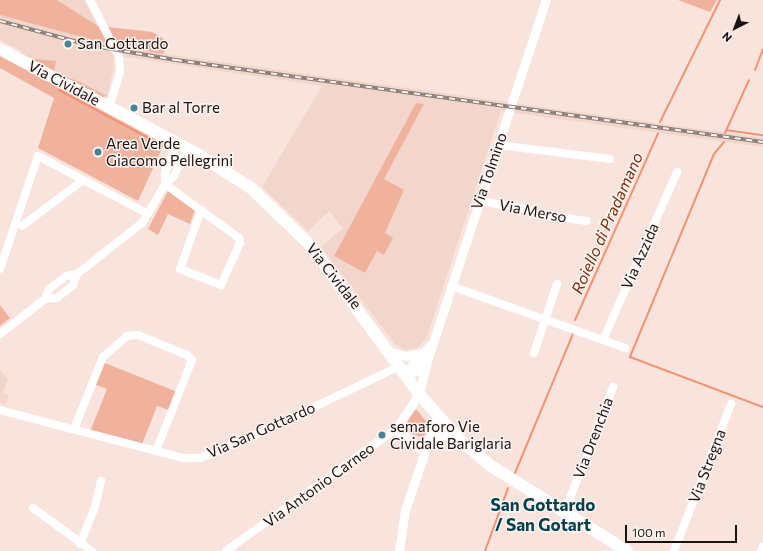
<!DOCTYPE html>
<style>
body{margin:0}
#map{position:relative;width:763px;height:551px;overflow:hidden;background:#f8e4dd;font-family:Commissioner,sans-serif}
div>[style]{position:absolute}
.built>*{inset:0;background:#f2d6cc}
.green>*{inset:0;background:#f0b29d}
.stream>*{height:2px;margin:-1px;padding:0 1px;transform-origin:1px;border-radius:1px;background:#f09473}
.minor>*{height:8px;margin:-4px;padding:0 4px;transform-origin:4px;border-radius:4px;background:#fff}
.tertiary>*{height:9px;margin:-4.5px;padding:0 4.5px;transform-origin:4.5px;border-radius:4.5px;background:#fff}
.primary>*{height:12px;margin:-6px;padding:0 6px;transform-origin:6px;border-radius:6px;background:#fff}
.rail>*{height:3.5px;margin-top:-1.75px;transform-origin:0;background:repeating-linear-gradient(90deg,#fdf4f2 0 6px,#897c77 0 12px);box-sizing:border-box;border-block:1px solid #897c77}
.dots>*{width:11px;height:11px;translate:-50% -50%;box-sizing:border-box;border:2px solid #fdf4f2;border-radius:50%}
span{translate:-50% -50%;white-space:nowrap;text-align:center;line-height:1.15;-webkit-text-stroke:3px #fdf4f2;paint-order:stroke}
.poi-label{font-size:15px;color:#191310}
.left{translate:0 -50%;text-align:left}
.street-label{font-size:15px;color:#191310}
.water-label{font-size:16px;color:#7d2b08;font-style:italic}
.quarter-label{font-size:17px;color:#033f4d;font-weight:700}
.north{position:absolute;left:715px;top:8px;width:40px;height:40px;-webkit-text-stroke:3px #fdf4f2;paint-order:stroke;rotate:222deg;font-size:11px;font-weight:700;line-height:16px;text-align:center;color:#191310}
.north::after{content:'';display:block;margin:auto;width:14px;height:18px;background:#191310;clip-path:polygon(50% 0,100% 100%,50% 72%,0 100%)}
.scale{position:absolute;left:625px;top:525px;width:112px;height:18px;box-sizing:border-box;border:2px solid #191310;border-top:0;padding-left:5px;font-size:12px;line-height:14px;white-space:nowrap;color:#191310;-webkit-text-stroke:3px #fdf4f2;paint-order:stroke}
</style>
<div id="map">
<div class="built">
<i style="clip-path:polygon(57px 0,84px 0,98px 26px)"></i>
<i style="clip-path:polygon(0 15px,129px 49px,763px 138px,763px 147px,501px 111px,426px 339px,417px 348px,405px 350px,395px 344px,321px 247px,343px 228px,329px 211px,308px 231px,262px 187px,322px 86px,114px 55px,113px 71px,107px 96px,19px 55px,21px 51px,0 40px)"></i>
<i style="clip-path:polygon(0 370px,8px 379px,3px 393px,9px 395px,6px 405px,0 403px)"></i>
</div>
<div class="green">
<i style="clip-path:polygon(0 0,57px 0,98px 26px,108px 44px,0 15px)"></i>
<i style="clip-path:polygon(678px 0,717px 0,710px 12px)"></i>
<i style="clip-path:polygon(108px 27px,152px 32px,169px 42px,163px 54px,119px 47px)"></i>
<i style="clip-path:polygon(0 56px,164px 144px,138px 201px,38px 148px,54px 98px,0 68px)"></i>
<i style="clip-path:polygon(35px 59px,56px 61px,54px 71px,56px 73px,80px 82px,107px 96px,100px 98px,35px 63px)"></i>
<i style="clip-path:polygon(416px 103px,424px 104px,384px 179px,404px 190px,385px 233px,393px 238px,384px 255px,377px 251px,365px 273px,334px 256px)"></i>
<i style="clip-path:polygon(168px 191px,195px 210px,190px 224px,168px 214px,158px 235px,148px 229px)"></i>
<i style="clip-path:polygon(0 305px,10px 318px,0 326px)"></i>
<i style="clip-path:polygon(100px 361px,180px 393px,172px 411px,157px 406px,141px 447px,89px 434px,107px 389px,91px 383px)"></i>
<i style="clip-path:polygon(416px 409px,430px 426px,425px 435px,421px 437px,412px 434px,403px 426px)"></i>
</div>
<div class="stream">
<i style="left:755px;top:70px;width:22px;rotate:-69deg"></i>
<i style="left:59px;top:90px;width:116px;rotate:28.3deg"></i>
<i style="left:660px;top:122px;width:136px;rotate:-63.8deg"></i>
<i style="left:726px;top:130px;width:37px;rotate:8deg"></i>
<i style="left:725px;top:133px;width:58px;rotate:-65.6deg"></i>
<i style="left:724px;top:142px;width:16px;rotate:130deg"></i>
<i style="left:714px;top:154px;width:220px;rotate:112.5deg"></i>
<i style="left:630px;top:357px;width:142px;rotate:20.6deg"></i>
<i style="left:575px;top:320px;width:204px;rotate:-66deg"></i>
<i style="left:515px;top:473px;width:151px;rotate:-67.4deg"></i>
<i style="left:485px;top:551px;width:67px;rotate:-69.9deg"></i>
</div>
<div class="minor">
<i style="left:90px;top:0;width:64px;rotate:63deg"></i>
<i style="left:119px;top:57px;width:15px;rotate:86deg"></i>
<i style="left:120px;top:72px;width:37px;rotate:107deg"></i>
<i style="left:498px;top:145px;width:113px;rotate:7.1deg"></i>
<i style="left:165px;top:184px;width:92px;rotate:36.1deg"></i>
<i style="left:239px;top:238px;width:5px;rotate:79deg"></i>
<i style="left:240px;top:243px;width:46px;rotate:114.3deg"></i>
<i style="left:221px;top:285px;width:44px;rotate:-158.7deg"></i>
<i style="left:180px;top:269px;width:63px;rotate:-70.4deg"></i>
<i style="left:165px;top:184px;width:12px;rotate:-90deg"></i>
<i style="left:165px;top:172px;width:30px;rotate:-67deg"></i>
<i style="left:480px;top:201px;width:47px;rotate:9.9deg"></i>
<i style="left:526px;top:209px;width:17px;rotate:21deg"></i>
<i style="left:542px;top:215px;width:45px;rotate:7.6deg"></i>
<i style="left:22px;top:226px;width:76px;rotate:-37deg"></i>
<i style="left:0;top:269px;width:119px;rotate:-71.4deg"></i>
<i style="left:38px;top:156px;width:124px;rotate:27.8deg"></i>
<i style="left:451px;top:286px;width:185px;rotate:19.6deg"></i>
<i style="left:45px;top:299px;width:12px;rotate:-5deg"></i>
<i style="left:57px;top:298px;width:21px;rotate:-39deg"></i>
<i style="left:73px;top:285px;width:12px;rotate:-70deg"></i>
<i style="left:0;top:334px;width:57px;rotate:-37.9deg"></i>
<i style="left:45px;top:299px;width:11px;rotate:-68deg"></i>
<i style="left:49px;top:289px;width:21px;rotate:-37deg"></i>
<i style="left:66px;top:276px;width:11px;rotate:-10deg"></i>
<i style="left:77px;top:274px;width:84px;rotate:-38.2deg"></i>
<i style="left:143px;top:222px;width:44px;rotate:-59.9deg"></i>
<i style="left:165px;top:184px;width:12px;rotate:-42deg"></i>
<i style="left:174px;top:176px;width:30px;rotate:-64deg"></i>
<i style="left:603px;top:340px;width:184px;rotate:-66.2deg"></i>
<i style="left:534px;top:353px;width:73px;rotate:-71.6deg"></i>
<i style="left:0;top:410px;width:161px;rotate:14.7deg"></i>
<i style="left:156px;top:451px;width:30px;rotate:14deg"></i>
<i style="left:185px;top:458px;width:15px"></i>
<i style="left:200px;top:458px;width:67px;rotate:-22.8deg"></i>
<i style="left:262px;top:432px;width:153px;rotate:-25.6deg"></i>
<i style="left:74px;top:429px;width:78px;rotate:-68.1deg"></i>
<i style="left:103px;top:357px;width:32px;rotate:-41deg"></i>
<i style="left:127px;top:336px;width:11px;rotate:-5deg"></i>
<i style="left:138px;top:335px;width:53px;rotate:22.2deg"></i>
<i style="left:187px;top:355px;width:7px;rotate:45deg"></i>
<i style="left:192px;top:360px;width:98px;rotate:111.6deg"></i>
<i style="left:33px;top:508px;width:73px;rotate:36.1deg"></i>
<i style="left:565px;top:511px;width:133px;rotate:-68.8deg"></i>
<i style="left:80px;top:544px;width:40px;rotate:-68deg"></i>
<i style="left:95px;top:507px;width:27px;rotate:-77deg"></i>
<i style="left:226px;top:551px;width:209px;rotate:-35.7deg"></i>
<i style="left:674px;top:551px;width:158px;rotate:-68.8deg"></i>
<i style="left:761px;top:551px;width:5px;rotate:-68deg"></i>
</div>
<div class="tertiary">
<i style="left:391px;top:352px;width:16px;rotate:15deg"></i>
<i style="left:406px;top:356px;width:15px;rotate:-11deg"></i>
<i style="left:405px;top:373px;width:12px;rotate:-9deg"></i>
<i style="left:417px;top:371px;width:14px;rotate:-45deg"></i>
<i style="left:427px;top:361px;width:380px;rotate:-71.8deg"></i>
<i style="left:405px;top:373px;width:38px;rotate:-48deg"></i>
<i style="left:428px;top:442px;width:14px;rotate:-34deg"></i>
<i style="left:440px;top:434px;width:17px;rotate:13deg"></i>
<i style="left:423px;top:451px;width:35px;rotate:-141deg"></i>
<i style="left:396px;top:429px;width:42px;rotate:-56.7deg"></i>
<i style="left:419px;top:394px;width:32px;rotate:-76deg"></i>
<i style="left:399px;top:551px;width:41px;rotate:-81.7deg"></i>
<i style="left:405px;top:510px;width:99px;rotate:-71.2deg"></i>
</div>
<div class="primary">
<i style="left:0;top:49px;width:225px;rotate:28deg"></i>
<i style="left:199px;top:155px;width:62px;rotate:32.4deg"></i>
<i style="left:251px;top:188px;width:82px;rotate:44deg"></i>
<i style="left:310px;top:245px;width:185px;rotate:53.8deg"></i>
<i style="left:419px;top:394px;width:60px;rotate:48.4deg"></i>
<i style="left:459px;top:439px;width:42px;rotate:40.2deg"></i>
<i style="left:491px;top:466px;width:160px;rotate:32deg"></i>
</div>
<div class="rail">
<i style="left:0;top:21px;width:92px;rotate:15.1deg"></i>
<i style="left:89px;top:45px;width:88px;rotate:9.8deg"></i>
<i style="left:176px;top:60px;width:593px;rotate:7.95deg"></i>
</div>
<div class="dots">
<i style="left:68px;top:44px;background:#458598"></i>
<i style="left:134px;top:108px;background:#458598"></i>
<i style="left:98px;top:152px;background:#458598"></i>
<i style="left:382px;top:435px;background:#458598"></i>
</div>
<div class="poi-label">
<span class="left" style="left:77px;top:44px">San Gottardo</span>
<span class="left" style="left:142px;top:108px">Bar al Torre</span>
<span class="left" style="left:106px;top:152px">Area Verde<br>Giacomo Pellegrini</span>
<span class="left" style="left:390px;top:435px">semaforo Vie<br>Cividale Bariglaria</span>
</div>
<div class="street-label">
<span style="left:64px;top:83px;rotate:28deg">Via Cividale</span>
<span style="left:489px;top:171px;rotate:-71deg">Via Tolmino</span>
<span style="left:533px;top:211px;rotate:11deg">Via Merso</span>
<span style="left:640px;top:256px;rotate:-66deg">Via Azzida</span>
<span style="left:334px;top:276px;rotate:52deg">Via Cividale</span>
<span style="left:261px;top:430px;rotate:-24deg">Via San Gottardo</span>
<span style="left:593px;top:438px;rotate:-69deg">Via Drenchia</span>
<span style="left:707px;top:466px;rotate:-69deg">Via Stregna</span>
<span style="left:319px;top:485px;rotate:-36deg">Via Antonio Carneo</span>
</div>
<div class="water-label">
<span style="left:607px;top:223px;rotate:-66deg">Roiello di Pradamano</span>
</div>
<div class="quarter-label">
<span style="left:543px;top:515px">San Gottardo<br>/ San Gotart</span>
</div>
<div class="north">N</div>
<div class="scale">100 m</div>
</div>
